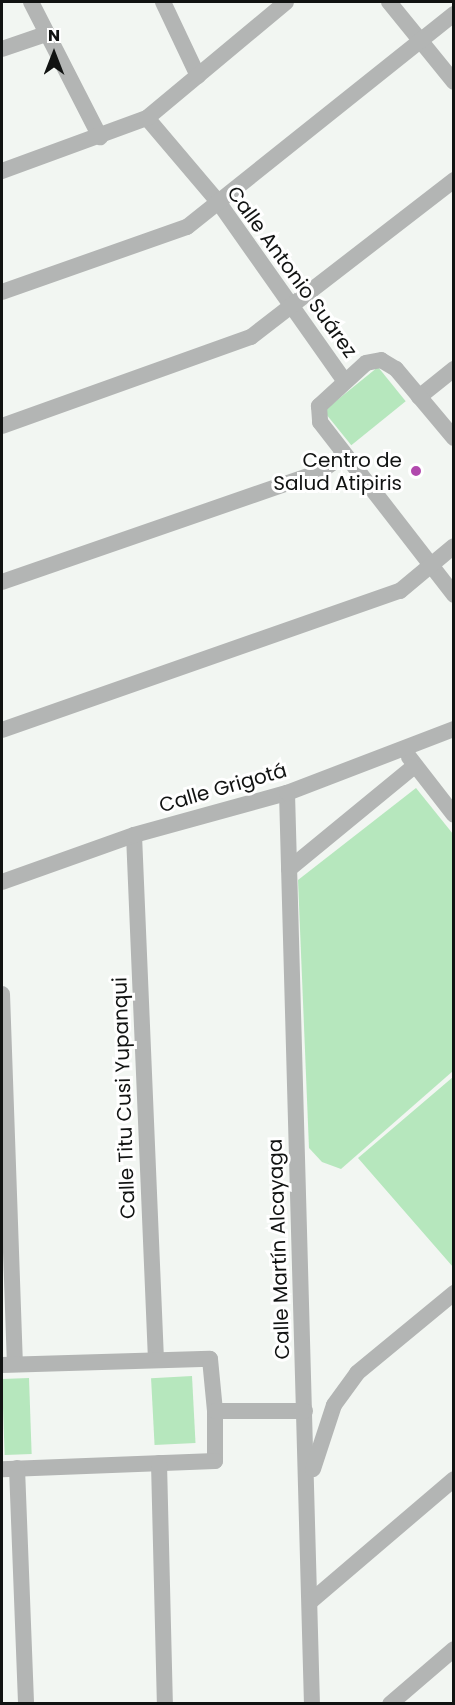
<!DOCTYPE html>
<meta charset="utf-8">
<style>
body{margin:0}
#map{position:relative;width:455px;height:1705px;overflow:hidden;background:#f2f6f2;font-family:Poppins,sans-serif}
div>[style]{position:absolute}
.green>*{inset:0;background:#b6e7bd;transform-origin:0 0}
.minor>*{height:16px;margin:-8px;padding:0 8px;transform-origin:8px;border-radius:8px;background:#b3b5b4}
.dots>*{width:16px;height:16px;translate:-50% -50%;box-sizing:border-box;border:3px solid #fff;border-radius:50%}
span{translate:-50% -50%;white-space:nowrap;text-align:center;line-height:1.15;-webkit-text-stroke:6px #fff;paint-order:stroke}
.street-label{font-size:20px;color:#111312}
.poi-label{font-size:20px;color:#111312}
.right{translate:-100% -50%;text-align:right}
.frame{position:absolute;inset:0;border:3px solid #111312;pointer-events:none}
.north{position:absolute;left:24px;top:24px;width:60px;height:60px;-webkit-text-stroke:4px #fff;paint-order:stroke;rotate:0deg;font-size:16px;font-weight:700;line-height:24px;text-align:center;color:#111312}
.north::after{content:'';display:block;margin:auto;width:21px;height:27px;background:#111312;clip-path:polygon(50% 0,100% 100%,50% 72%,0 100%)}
</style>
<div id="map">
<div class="green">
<i style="left:378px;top:367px;width:44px;height:70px;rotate:51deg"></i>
<i style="clip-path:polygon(416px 788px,453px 834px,453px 1071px,341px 1169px,322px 1162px,309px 1148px,298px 880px)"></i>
<i style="clip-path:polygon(453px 1077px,453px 1076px,453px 1267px,358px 1158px)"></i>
<i style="left:192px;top:1376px;width:67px;height:41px;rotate:87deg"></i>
<i style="left:29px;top:1378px;width:76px;height:27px;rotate:88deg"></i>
</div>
<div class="minor">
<i style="left:31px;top:2px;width:152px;rotate:62.9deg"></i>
<i style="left:163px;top:2px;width:82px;rotate:64.7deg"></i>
<i style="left:389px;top:2px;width:103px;rotate:50.9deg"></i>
<i style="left:2px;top:49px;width:46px;rotate:-18.8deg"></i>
<i style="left:147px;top:118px;width:111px;rotate:49.7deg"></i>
<i style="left:219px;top:203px;width:217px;rotate:54.8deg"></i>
<i style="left:2px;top:171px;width:154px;rotate:-20.1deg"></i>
<i style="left:147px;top:118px;width:181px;rotate:-39.8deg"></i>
<i style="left:2px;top:292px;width:196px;rotate:-19.4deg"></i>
<i style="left:187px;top:227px;width:342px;rotate:-38.6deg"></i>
<i style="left:419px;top:397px;width:45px;rotate:-38.7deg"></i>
<i style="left:2px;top:426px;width:264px;rotate:-19.7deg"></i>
<i style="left:251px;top:337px;width:257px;rotate:-37.7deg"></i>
<i style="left:454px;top:438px;width:90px;rotate:-130deg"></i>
<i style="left:396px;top:369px;width:17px;rotate:-149deg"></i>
<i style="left:381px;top:360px;width:15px;rotate:169deg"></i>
<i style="left:366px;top:363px;width:64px;rotate:137.5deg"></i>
<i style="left:319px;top:406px;width:16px;rotate:86deg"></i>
<i style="left:320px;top:422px;width:219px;rotate:52.2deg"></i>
<i style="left:2px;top:582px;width:336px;rotate:-19.1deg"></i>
<i style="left:319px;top:472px;width:30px;rotate:-34deg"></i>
<i style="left:2px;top:730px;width:422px;rotate:-19.3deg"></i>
<i style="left:400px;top:591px;width:70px;rotate:-39.8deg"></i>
<i style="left:409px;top:757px;width:73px;rotate:52.2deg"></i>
<i style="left:287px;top:793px;width:911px;rotate:88.43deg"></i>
<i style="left:134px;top:835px;width:524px;rotate:87.6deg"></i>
<i style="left:289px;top:869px;width:161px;rotate:-39.4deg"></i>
<i style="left:2px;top:882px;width:140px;rotate:-19.6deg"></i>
<i style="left:134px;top:835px;width:159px;rotate:-15.4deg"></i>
<i style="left:287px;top:793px;width:179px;rotate:-21deg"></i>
<i style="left:2px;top:994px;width:370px;rotate:88deg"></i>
<i style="left:2px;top:1365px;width:208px;rotate:-1.7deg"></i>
<i style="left:210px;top:1359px;width:52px;rotate:84.5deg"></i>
<i style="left:215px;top:1411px;width:50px;rotate:90deg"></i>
<i style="left:215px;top:1461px;width:213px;rotate:177.8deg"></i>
<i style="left:215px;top:1411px;width:90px"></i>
<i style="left:159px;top:1463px;width:241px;rotate:88.6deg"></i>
<i style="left:17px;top:1468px;width:236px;rotate:87.8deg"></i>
<i style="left:313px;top:1469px;width:67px;rotate:-71.8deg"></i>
<i style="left:334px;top:1405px;width:39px;rotate:-54deg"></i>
<i style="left:357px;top:1373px;width:126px;rotate:-39.5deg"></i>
<i style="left:310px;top:1602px;width:189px;rotate:-40.5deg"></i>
<i style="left:390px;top:1704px;width:84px;rotate:-40.7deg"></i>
</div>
<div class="dots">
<i style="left:416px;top:471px;background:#b149ad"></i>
</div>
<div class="street-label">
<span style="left:292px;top:272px;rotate:54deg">Calle Antonio Suárez</span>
<span style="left:223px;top:788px;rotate:-16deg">Calle Grigotá</span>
<span style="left:124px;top:1098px;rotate:-92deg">Calle Titu Cusi Yupanqui</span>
<span style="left:279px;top:1249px;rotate:-92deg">Calle Martín Alcayaga</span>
</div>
<div class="poi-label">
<span class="right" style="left:402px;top:472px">Centro de<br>Salud Atipiris</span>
</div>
<div class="frame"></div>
<div class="north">N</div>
</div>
